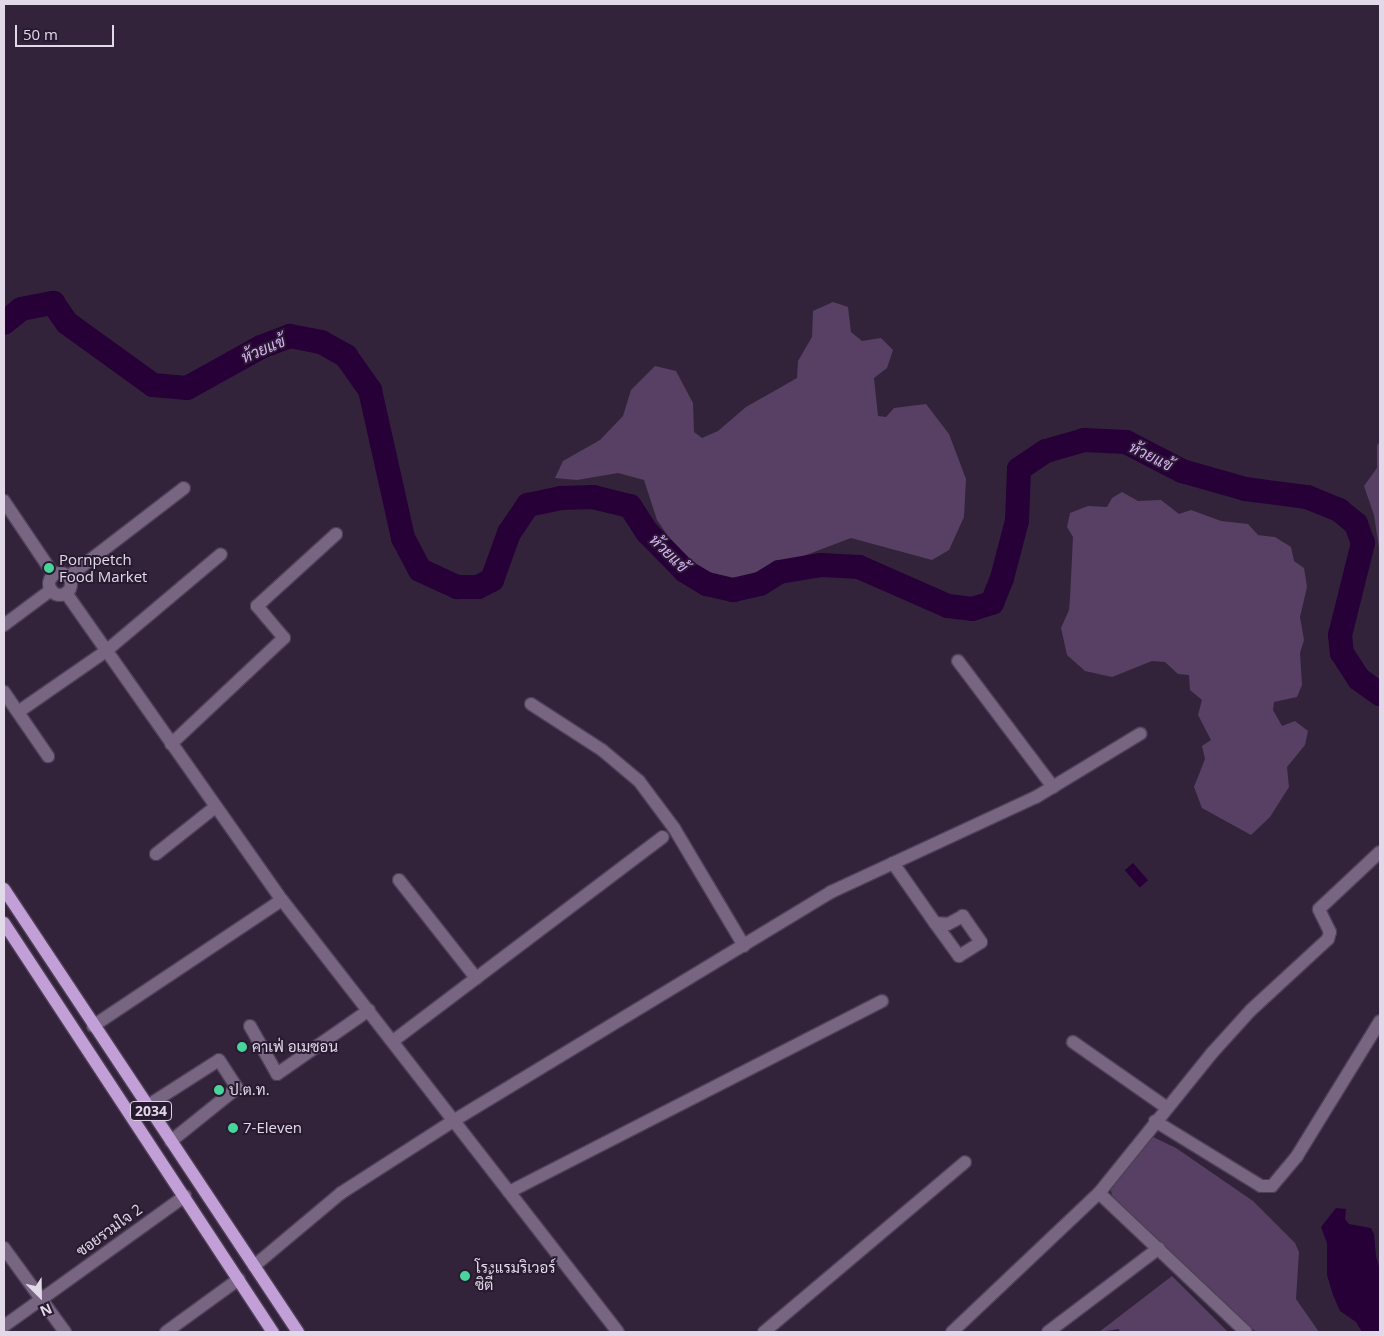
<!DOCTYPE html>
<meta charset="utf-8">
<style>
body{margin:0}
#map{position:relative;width:1384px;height:1336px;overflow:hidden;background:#32233b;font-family:"Open Sans",Sarabun,sans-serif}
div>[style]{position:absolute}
.green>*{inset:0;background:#574063}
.water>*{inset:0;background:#260037;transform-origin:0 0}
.river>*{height:24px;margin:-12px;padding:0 12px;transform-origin:12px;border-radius:12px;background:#260037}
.roads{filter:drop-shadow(1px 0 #4e4057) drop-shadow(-1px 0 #4e4057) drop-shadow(0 1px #4e4057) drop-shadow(0 -1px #4e4057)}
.minor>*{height:12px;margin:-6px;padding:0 6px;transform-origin:6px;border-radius:6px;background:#776581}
.minor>.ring{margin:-6px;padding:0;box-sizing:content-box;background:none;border:12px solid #776581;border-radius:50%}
.major>*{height:12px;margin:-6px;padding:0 6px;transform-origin:6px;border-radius:6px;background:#c39fd8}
.dots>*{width:14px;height:14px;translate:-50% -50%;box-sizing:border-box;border:2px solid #281a30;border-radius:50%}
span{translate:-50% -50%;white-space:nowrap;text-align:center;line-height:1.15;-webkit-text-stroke:4px #281a30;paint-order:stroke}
.shield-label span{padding:1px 4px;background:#281a30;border:1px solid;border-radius:4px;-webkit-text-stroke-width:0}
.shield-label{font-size:14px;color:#e2d9e8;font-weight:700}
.poi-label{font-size:15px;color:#e2d9e8}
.left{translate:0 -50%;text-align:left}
.street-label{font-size:15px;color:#e2d9e8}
.water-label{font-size:16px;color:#daadf4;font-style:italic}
.frame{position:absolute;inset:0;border:5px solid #e2d9e8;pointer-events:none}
.north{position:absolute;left:15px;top:1271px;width:50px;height:50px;-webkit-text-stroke:4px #281a30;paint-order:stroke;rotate:157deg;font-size:14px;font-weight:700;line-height:20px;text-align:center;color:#e2d9e8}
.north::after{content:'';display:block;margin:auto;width:18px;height:22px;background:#e2d9e8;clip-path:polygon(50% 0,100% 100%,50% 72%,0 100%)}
.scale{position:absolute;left:15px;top:25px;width:99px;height:22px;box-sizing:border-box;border:2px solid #e2d9e8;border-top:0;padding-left:6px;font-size:15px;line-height:18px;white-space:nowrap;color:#e2d9e8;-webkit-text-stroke:4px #281a30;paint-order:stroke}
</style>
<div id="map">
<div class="green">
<i style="clip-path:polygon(833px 302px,848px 307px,851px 332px,862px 341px,881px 338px,893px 350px,887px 368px,874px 378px,878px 416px,886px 417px,894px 408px,926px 404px,949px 434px,966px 479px,964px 517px,949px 550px,932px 560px,851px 538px,738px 581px,713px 577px,679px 552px,657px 520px,644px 480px,618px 473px,577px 480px,555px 478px,563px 461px,600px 440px,623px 416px,631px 390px,655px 366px,676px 371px,693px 403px,694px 432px,702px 438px,718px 431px,746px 407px,797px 378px,798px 361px,812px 337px,813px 311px)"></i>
<i style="clip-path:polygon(1380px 442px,1380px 554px,1374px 515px,1364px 486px,1377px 468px,1377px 445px)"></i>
<i style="clip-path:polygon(1122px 492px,1138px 501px,1161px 500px,1179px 514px,1191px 510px,1221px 521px,1248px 524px,1258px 535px,1275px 537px,1291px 547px,1294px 561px,1304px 568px,1307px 587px,1300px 617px,1304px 640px,1300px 653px,1302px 685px,1297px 697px,1274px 702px,1273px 710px,1282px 726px,1295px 721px,1308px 731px,1305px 745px,1287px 767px,1289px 787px,1270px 817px,1251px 835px,1202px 808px,1194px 787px,1205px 759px,1202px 746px,1211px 740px,1198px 715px,1202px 700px,1190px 690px,1189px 675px,1178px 674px,1165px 662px,1152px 661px,1112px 677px,1085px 671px,1067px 655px,1061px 628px,1069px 610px,1070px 598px,1073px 537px,1067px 527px,1070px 513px,1088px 506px,1107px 507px,1112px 498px)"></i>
<i style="clip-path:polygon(1151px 1136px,1176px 1148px,1253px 1201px,1295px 1243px,1299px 1252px,1296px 1299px,1319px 1332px,1256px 1332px,1113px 1198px,1110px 1188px)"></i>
<i style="clip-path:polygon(1172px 1276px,1228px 1332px,1120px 1332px,1119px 1329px,1099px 1332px)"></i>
</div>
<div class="water">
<i style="left:1133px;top:863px;width:23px;height:11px;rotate:49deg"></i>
<i style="clip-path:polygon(1336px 1208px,1346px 1209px,1345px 1219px,1349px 1224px,1371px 1228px,1374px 1234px,1376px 1256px,1380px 1270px,1380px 1332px,1362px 1332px,1356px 1322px,1340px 1311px,1333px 1295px,1327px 1275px,1327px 1243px,1321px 1227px)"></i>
</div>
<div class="river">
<i style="left:4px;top:323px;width:22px;rotate:-39deg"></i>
<i style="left:21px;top:309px;width:33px;rotate:-11deg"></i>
<i style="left:53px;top:303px;width:24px;rotate:55deg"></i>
<i style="left:67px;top:323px;width:106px;rotate:35.8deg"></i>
<i style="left:153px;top:385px;width:34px;rotate:5deg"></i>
<i style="left:187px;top:388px;width:85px;rotate:-29deg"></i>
<i style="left:261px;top:347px;width:31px;rotate:-21deg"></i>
<i style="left:290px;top:336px;width:32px;rotate:11deg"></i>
<i style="left:321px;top:342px;width:29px;rotate:29deg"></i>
<i style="left:346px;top:356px;width:42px;rotate:54.8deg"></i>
<i style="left:370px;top:390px;width:152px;rotate:77.4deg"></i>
<i style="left:403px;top:538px;width:36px;rotate:62deg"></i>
<i style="left:420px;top:570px;width:41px;rotate:24.7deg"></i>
<i style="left:457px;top:587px;width:21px"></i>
<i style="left:478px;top:587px;width:16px;rotate:-27deg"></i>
<i style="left:492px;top:580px;width:50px;rotate:-70.1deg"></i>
<i style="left:509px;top:533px;width:34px;rotate:-56deg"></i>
<i style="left:528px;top:505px;width:34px;rotate:-12deg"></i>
<i style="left:561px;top:498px;width:32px;rotate:-2deg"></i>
<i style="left:593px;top:497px;width:38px;rotate:14deg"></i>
<i style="left:630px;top:506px;width:31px;rotate:57deg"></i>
<i style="left:647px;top:532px;width:54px;rotate:45.7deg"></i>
<i style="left:685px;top:571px;width:26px;rotate:31deg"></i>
<i style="left:707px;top:584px;width:27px;rotate:13deg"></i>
<i style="left:733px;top:590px;width:28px;rotate:-13deg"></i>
<i style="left:760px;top:584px;width:22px;rotate:-32deg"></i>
<i style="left:779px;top:572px;width:43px;rotate:-9.5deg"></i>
<i style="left:821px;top:565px;width:38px;rotate:3deg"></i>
<i style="left:859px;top:567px;width:97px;rotate:23.7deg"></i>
<i style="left:948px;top:606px;width:24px;rotate:7deg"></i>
<i style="left:972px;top:609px;width:21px;rotate:-17deg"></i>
<i style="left:992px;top:603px;width:27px;rotate:-68deg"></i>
<i style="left:1002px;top:578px;width:59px;rotate:-75.3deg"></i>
<i style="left:1017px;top:521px;width:52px;rotate:-87.8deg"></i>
<i style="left:1019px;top:469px;width:32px;rotate:-34deg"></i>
<i style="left:1046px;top:451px;width:40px;rotate:-16deg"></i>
<i style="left:1084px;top:440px;width:42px;rotate:2.7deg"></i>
<i style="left:1126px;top:442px;width:63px;rotate:27.4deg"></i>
<i style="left:1182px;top:471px;width:66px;rotate:15.9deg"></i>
<i style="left:1245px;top:489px;width:63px;rotate:7.4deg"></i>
<i style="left:1307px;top:497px;width:35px;rotate:22deg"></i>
<i style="left:1339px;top:510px;width:22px;rotate:39deg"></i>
<i style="left:1356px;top:524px;width:20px;rotate:70deg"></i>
<i style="left:1363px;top:543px;width:95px;rotate:104deg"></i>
<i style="left:1340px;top:635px;width:18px;rotate:84deg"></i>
<i style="left:1342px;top:653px;width:31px;rotate:57deg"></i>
<i style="left:1359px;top:679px;width:26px;rotate:36deg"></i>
</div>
<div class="roads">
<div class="minor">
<i style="left:4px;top:501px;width:89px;rotate:56deg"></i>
<i class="ring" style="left:49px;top:573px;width:10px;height:10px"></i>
<i style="left:68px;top:577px;width:146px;rotate:-37.5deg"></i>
<i style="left:66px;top:593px;width:375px;rotate:54.9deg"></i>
<i style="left:282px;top:900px;width:547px;rotate:52.13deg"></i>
<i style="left:4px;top:625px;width:59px;rotate:-36.7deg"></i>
<i style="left:958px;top:661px;width:158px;rotate:53deg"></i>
<i style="left:4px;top:692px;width:78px;rotate:55.5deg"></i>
<i style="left:531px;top:704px;width:85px;rotate:32.9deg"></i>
<i style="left:602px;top:750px;width:48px;rotate:40deg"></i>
<i style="left:639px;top:781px;width:59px;rotate:53.3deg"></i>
<i style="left:674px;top:828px;width:137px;rotate:59.3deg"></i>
<i style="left:18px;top:712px;width:107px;rotate:-34.7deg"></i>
<i style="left:106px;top:651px;width:150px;rotate:-40.1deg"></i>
<i style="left:171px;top:744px;width:155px;rotate:-43.2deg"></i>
<i style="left:284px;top:638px;width:42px;rotate:-130.2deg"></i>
<i style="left:257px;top:606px;width:107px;rotate:-42.3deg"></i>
<i style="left:156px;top:854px;width:74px;rotate:-38.4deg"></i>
<i style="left:893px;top:863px;width:73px;rotate:55deg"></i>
<i style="left:935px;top:923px;width:41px;rotate:54deg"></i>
<i style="left:959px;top:956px;width:26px;rotate:-32deg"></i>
<i style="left:981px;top:942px;width:32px;rotate:-125deg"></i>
<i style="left:963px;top:916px;width:17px;rotate:152deg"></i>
<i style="left:948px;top:924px;width:13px;rotate:-176deg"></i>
<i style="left:399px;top:880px;width:125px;rotate:51.8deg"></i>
<i style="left:93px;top:1026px;width:227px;rotate:-33.7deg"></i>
<i style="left:250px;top:1026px;width:55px;rotate:60.6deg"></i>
<i style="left:277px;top:1074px;width:112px;rotate:-34.8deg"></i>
<i style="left:393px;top:1041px;width:338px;rotate:-37.1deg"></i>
<i style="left:1073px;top:1042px;width:113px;rotate:35deg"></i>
<i style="left:147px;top:1106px;width:85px;rotate:-32.6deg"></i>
<i style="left:219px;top:1060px;width:33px;rotate:57deg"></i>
<i style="left:237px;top:1088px;width:85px;rotate:141.2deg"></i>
<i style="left:1155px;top:1121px;width:124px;rotate:31.5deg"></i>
<i style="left:1261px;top:1186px;width:11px"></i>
<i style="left:1272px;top:1186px;width:39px;rotate:-50deg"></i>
<i style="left:1297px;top:1156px;width:158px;rotate:-58.4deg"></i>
<i style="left:509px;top:1192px;width:419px;rotate:-27.1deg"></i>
<i style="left:1099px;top:1193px;width:202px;rotate:43.4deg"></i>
<i style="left:4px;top:1248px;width:104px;rotate:54deg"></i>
<i style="left:254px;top:1266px;width:114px;rotate:-40deg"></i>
<i style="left:341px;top:1193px;width:133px;rotate:-32.7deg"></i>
<i style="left:453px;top:1121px;width:442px;rotate:-31.2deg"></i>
<i style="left:831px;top:892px;width:226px;rotate:-24.9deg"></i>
<i style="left:1036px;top:797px;width:122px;rotate:-31.2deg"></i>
<i style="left:4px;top:1326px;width:223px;rotate:-35.7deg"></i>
<i style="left:166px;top:1332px;width:90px;rotate:-36deg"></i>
<i style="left:764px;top:1332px;width:263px;rotate:-40.2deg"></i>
<i style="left:952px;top:1332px;width:202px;rotate:-43.4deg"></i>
<i style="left:1099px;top:1193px;width:180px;rotate:-51.1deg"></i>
<i style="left:1212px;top:1053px;width:58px;rotate:-47.8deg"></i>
<i style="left:1251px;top:1010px;width:105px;rotate:-42.7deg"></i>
<i style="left:1328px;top:939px;width:7px;rotate:-74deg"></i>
<i style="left:1330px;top:932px;width:25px;rotate:-116deg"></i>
<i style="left:1319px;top:909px;width:83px;rotate:-43.1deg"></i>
<i style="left:1048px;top:1332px;width:139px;rotate:-37.1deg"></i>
</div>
<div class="major">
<i style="left:4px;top:889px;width:532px;rotate:56.43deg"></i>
<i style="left:4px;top:923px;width:490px;rotate:56.7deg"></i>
</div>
</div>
<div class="dots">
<i style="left:49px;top:568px;background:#49d49c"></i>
<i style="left:242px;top:1047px;background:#49d49c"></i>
<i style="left:219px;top:1090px;background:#49d49c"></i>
<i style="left:233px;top:1128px;background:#49d49c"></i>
<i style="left:465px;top:1276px;background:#49d49c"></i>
</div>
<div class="shield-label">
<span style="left:151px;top:1111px">2034</span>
</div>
<div class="poi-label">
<span class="left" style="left:59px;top:568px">Pornpetch<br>Food Market</span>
<span class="left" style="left:252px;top:1047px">คาเฟ่ อเมซอน</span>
<span class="left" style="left:229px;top:1090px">ป.ต.ท.</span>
<span class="left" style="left:243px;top:1128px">7-Eleven</span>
<span class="left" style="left:475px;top:1276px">โรงแรมริเวอร์<br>ซิตี้</span>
</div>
<div class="street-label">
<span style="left:109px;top:1230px;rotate:-36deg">ซอยรวมใจ 2</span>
</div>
<div class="water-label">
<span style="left:263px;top:349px;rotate:-23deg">ห้วยแข้</span>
<span style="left:1151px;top:456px;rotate:26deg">ห้วยแข้</span>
<span style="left:669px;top:553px;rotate:44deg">ห้วยแข้</span>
</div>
<div class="frame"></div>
<div class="north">N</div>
<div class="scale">50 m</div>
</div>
